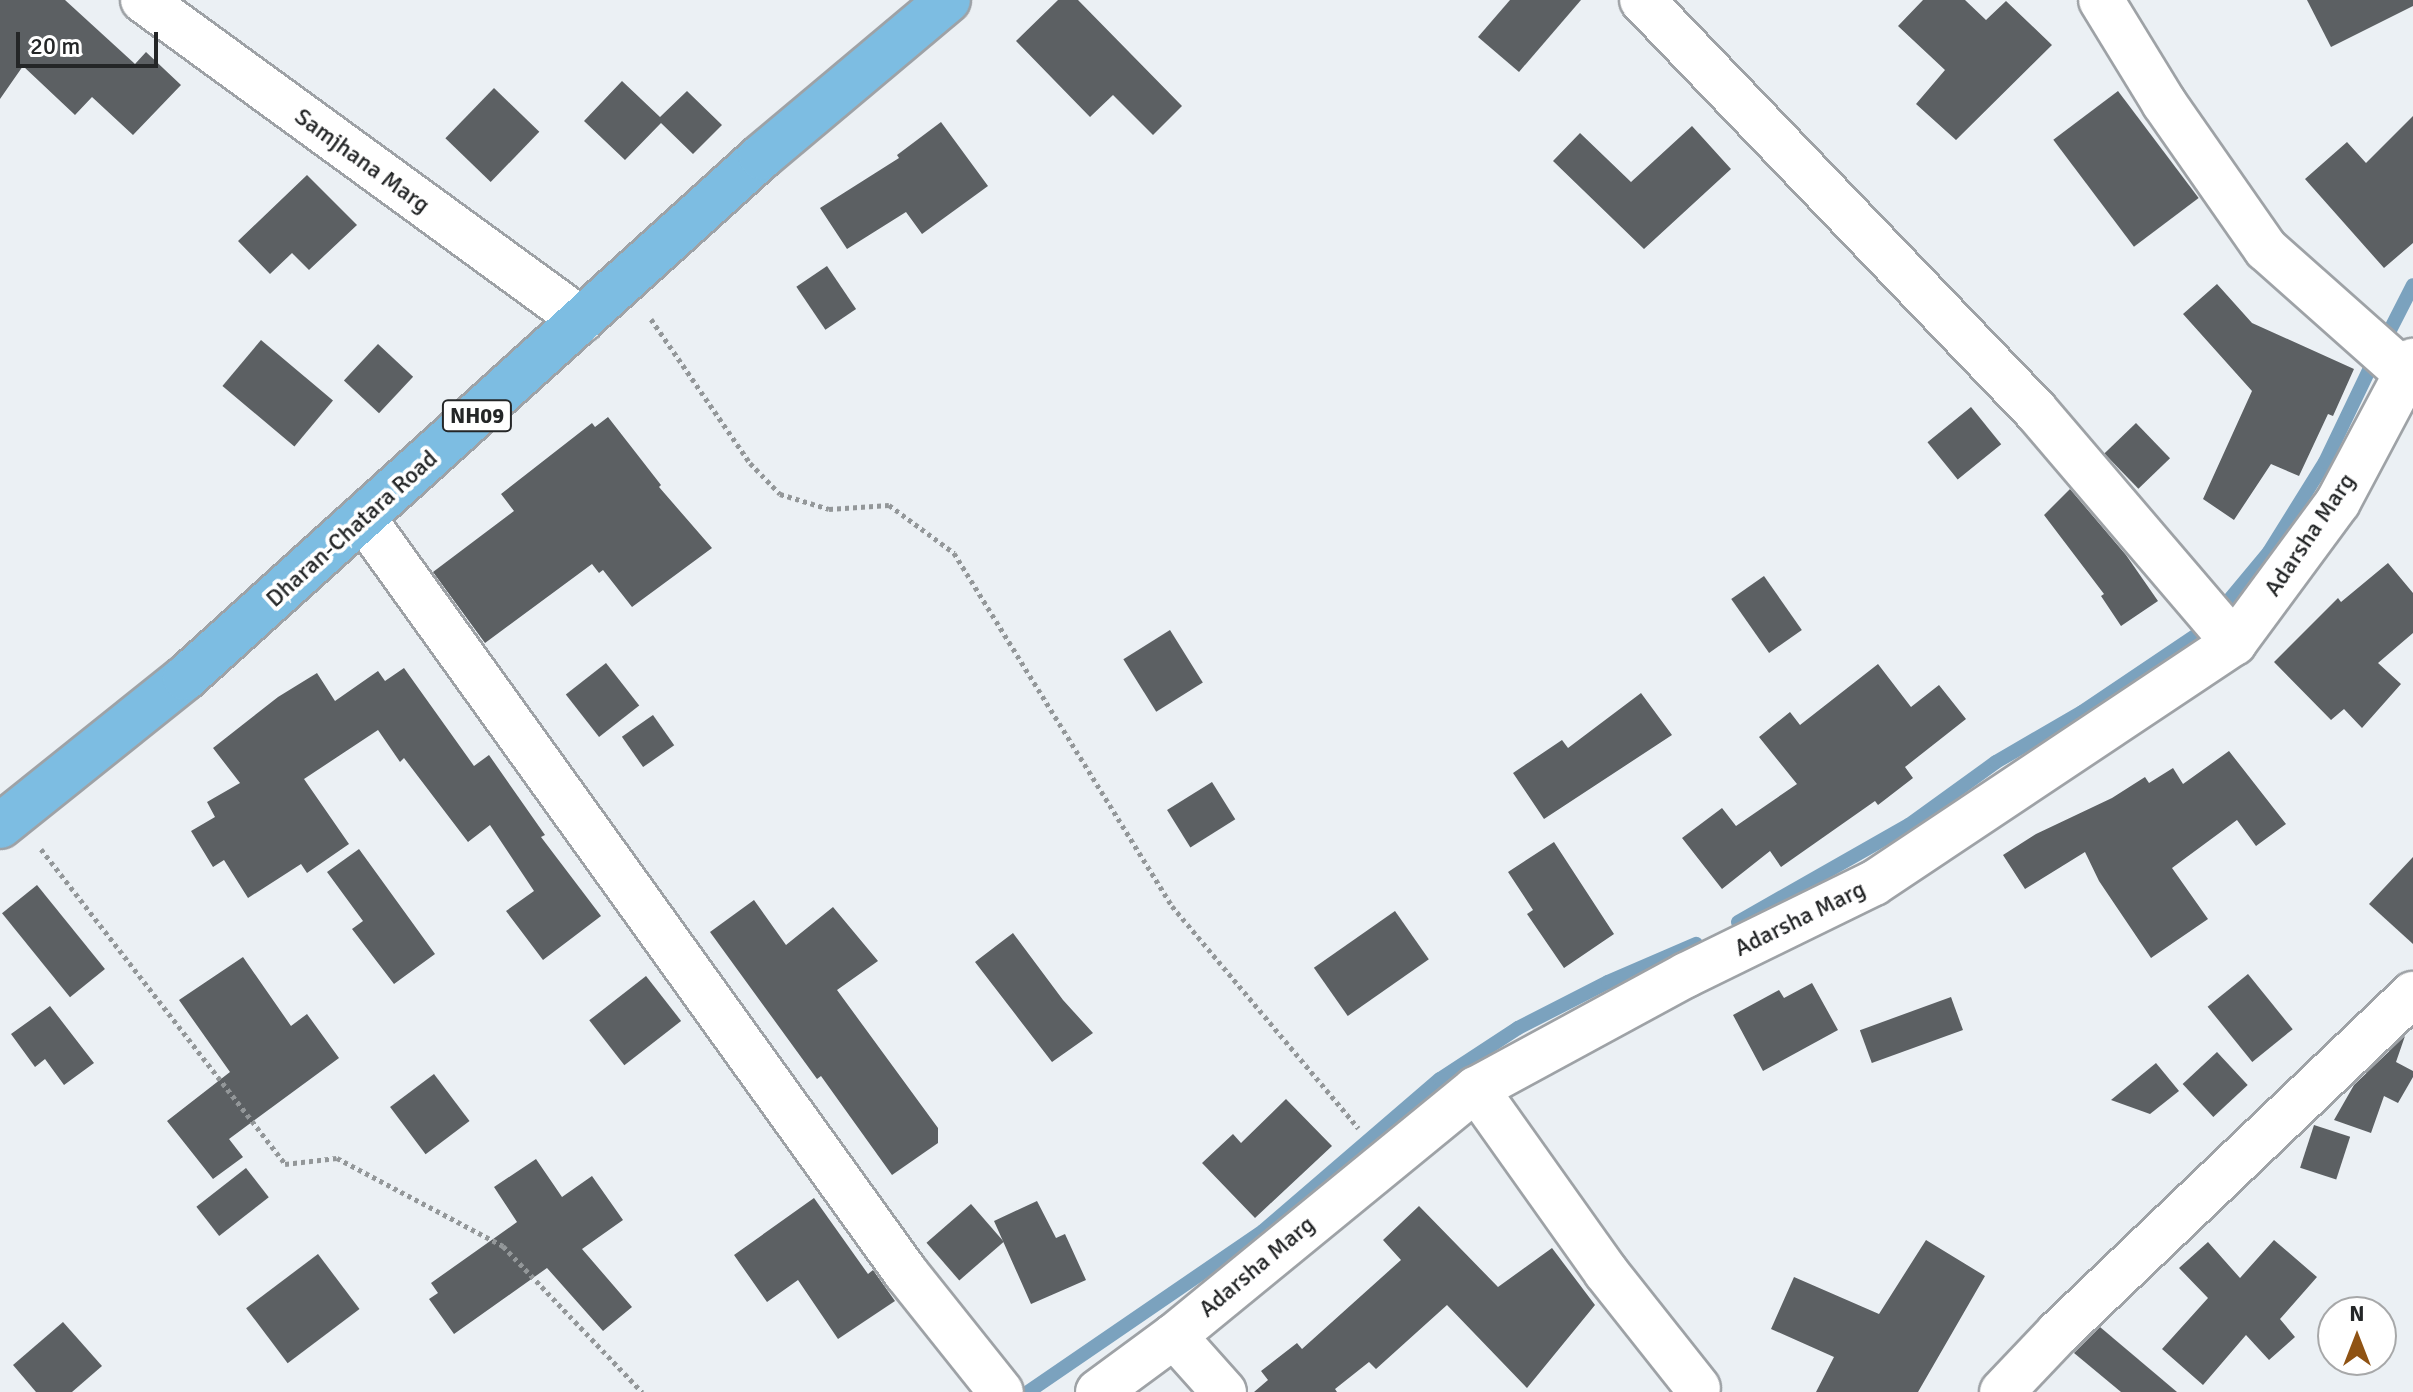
<!DOCTYPE html>
<style>
body{margin:0}
#map{position:relative;width:2413px;height:1392px;overflow:hidden;background:#ebf0f4;font-family:Signika,sans-serif}
div>[style]{position:absolute}
.stream>*{height:14px;margin:-7px;padding:0 7px;transform-origin:7px;border-radius:7px;background:#7ba2be}
.building>*{inset:0;background:#5c6063;transform-origin:0 0}
.path>*{height:5px;margin-top:-2.5px;transform-origin:0;background:repeating-linear-gradient(90deg,#939799 0 4px,transparent 0 8px)}
.roads{filter:drop-shadow(2px 0 #9ea2a6) drop-shadow(-2px 0 #9ea2a6) drop-shadow(0 2px #9ea2a6) drop-shadow(0 -2px #9ea2a6)}
.street>*{height:44px;margin:-22px;padding:0 22px;transform-origin:22px;border-radius:22px;background:#fff}
.primary>*{height:44px;margin:-22px;padding:0 22px;transform-origin:22px;border-radius:22px;background:#7dbde2}
span{translate:-50% -50%;white-space:nowrap;text-align:center;line-height:1.15;-webkit-text-stroke:8px #fff;paint-order:stroke}
.shield-label span{padding:2px 6px;background:#fff;border:2px solid;border-radius:6px;-webkit-text-stroke-width:0}
.shield-label{font-size:22px;color:#242627;font-weight:700}
.street-label{font-size:24px;color:#242627}
.north{position:absolute;left:2317px;top:1296px;width:80px;height:80px;box-sizing:border-box;background:#fff;border:2px solid #a7a8a9;border-radius:50%;rotate:0deg;font-size:22px;font-weight:700;line-height:32px;text-align:center;color:#242627}
.north::after{content:'';display:block;margin:auto;width:28px;height:36px;background:#8f5314;clip-path:polygon(50% 0,100% 100%,50% 72%,0 100%)}
.scale{position:absolute;left:16px;top:32px;width:142px;height:36px;box-sizing:border-box;border:4px solid #242627;border-top:0;padding-left:10px;font-size:24px;line-height:28px;white-space:nowrap;color:#242627;-webkit-text-stroke:6px #fff;paint-order:stroke}
</style>
<div id="map">
<div class="stream">
<i style="left:2387px;top:336px;width:57px;rotate:-63deg"></i>
<i style="left:2225px;top:605px;width:69px;rotate:-50.3deg"></i>
<i style="left:2269px;top:552px;width:106px;rotate:-58.1deg"></i>
<i style="left:2325px;top:462px;width:109px;rotate:-64.4deg"></i>
<i style="left:1738px;top:922px;width:197px;rotate:-29.6deg"></i>
<i style="left:1909px;top:825px;width:107px;rotate:-35.9deg"></i>
<i style="left:1996px;top:762px;width:99px;rotate:-30.2deg"></i>
<i style="left:2082px;top:712px;width:140px;rotate:-33.9deg"></i>
<i style="left:1028px;top:1392px;width:285px;rotate:-34.4deg"></i>
<i style="left:1263px;top:1231px;width:233px;rotate:-40.7deg"></i>
<i style="left:1440px;top:1079px;width:93px;rotate:-33.2deg"></i>
<i style="left:1518px;top:1028px;width:101px;rotate:-27.1deg"></i>
<i style="left:1608px;top:982px;width:96px;rotate:-23.4deg"></i>
</div>
<div class="building">
<i style="clip-path:polygon(0 0,65px 0,135px 64px,146px 52px,181px 85px,133px 135px,92px 97px,75px 115px,23px 66px,0 99px)"></i>
<i style="clip-path:polygon(1058px 0,1078px 0,1182px 106px,1153px 135px,1113px 95px,1090px 117px,1016px 41px)"></i>
<i style="clip-path:polygon(1510px 0,1581px 0,1519px 72px,1478px 37px)"></i>
<i style="clip-path:polygon(1923px 0,1965px 0,1986px 20px,2006px 1px,2052px 45px,1956px 140px,1916px 104px,1945px 70px,1898px 26px)"></i>
<i style="clip-path:polygon(2307px 0,2413px 0,2413px 6px,2331px 47px)"></i>
<i style="clip-path:polygon(622px 81px,660px 117px,687px 91px,722px 125px,693px 154px,661px 123px,625px 160px,584px 121px)"></i>
<i style="left:494px;top:88px;width:63px;height:70px;rotate:44deg"></i>
<i style="left:2118px;top:91px;width:134px;height:81px;rotate:53deg"></i>
<i style="clip-path:polygon(2413px 116px,2413px 243px,2384px 268px,2305px 179px,2347px 142px,2366px 163px)"></i>
<i style="clip-path:polygon(941px 122px,988px 186px,922px 234px,906px 212px,847px 249px,820px 208px,899px 158px,897px 155px)"></i>
<i style="clip-path:polygon(1692px 126px,1731px 169px,1644px 249px,1553px 161px,1580px 133px,1631px 182px)"></i>
<i style="clip-path:polygon(307px 175px,357px 225px,309px 270px,292px 253px,270px 274px,238px 241px)"></i>
<i style="left:827px;top:266px;width:52px;height:37px;rotate:56deg"></i>
<i style="clip-path:polygon(2217px 284px,2252px 323px,2354px 369px,2333px 416px,2328px 414px,2299px 476px,2271px 464px,2234px 520px,2203px 499px,2252px 391px,2183px 314px)"></i>
<i style="left:261px;top:340px;width:94px;height:60px;rotate:40deg"></i>
<i style="left:378px;top:344px;width:48px;height:50px;rotate:43deg"></i>
<i style="left:1971px;top:407px;width:48px;height:56px;rotate:51deg"></i>
<i style="clip-path:polygon(608px 417px,661px 485px,659px 487px,712px 548px,632px 607px,603px 570px,599px 573px,592px 564px,485px 643px,433px 572px,514px 511px,501px 494px,592px 423px,595px 427px)"></i>
<i style="left:2136px;top:423px;width:49px;height:44px;rotate:46deg"></i>
<i style="clip-path:polygon(2070px 489px,2126px 555px,2158px 601px,2121px 626px,2101px 596px,2104px 594px,2044px 515px)"></i>
<i style="clip-path:polygon(2388px 563px,2413px 593px,2413px 633px,2378px 663px,2401px 684px,2362px 728px,2344px 709px,2331px 720px,2274px 662px,2338px 598px,2341px 602px)"></i>
<i style="left:1764px;top:576px;width:66px;height:40px;rotate:55deg"></i>
<i style="left:1170px;top:630px;width:62px;height:55px;rotate:58deg"></i>
<i style="left:606px;top:663px;width:54px;height:51px;rotate:52deg"></i>
<i style="clip-path:polygon(1878px 664px,1911px 707px,1939px 685px,1966px 719px,1905px 767px,1913px 778px,1878px 805px,1875px 801px,1781px 867px,1770px 851px,1722px 889px,1682px 838px,1722px 808px,1736px 826px,1797px 784px,1759px 737px,1790px 712px,1800px 725px)"></i>
<i style="clip-path:polygon(404px 668px,474px 766px,489px 755px,545px 835px,541px 837px,601px 916px,543px 960px,506px 911px,534px 891px,490px 825px,468px 842px,404px 758px,400px 762px,378px 730px,304px 779px,349px 844px,307px 873px,301px 864px,248px 898px,224px 860px,213px 867px,191px 831px,215px 817px,207px 802px,240px 783px,213px 748px,278px 697px,317px 673px,335px 701px,378px 671px,385px 681px)"></i>
<i style="clip-path:polygon(1641px 693px,1672px 735px,1544px 819px,1513px 773px,1562px 740px,1568px 748px)"></i>
<i style="left:653px;top:715px;width:37px;height:38px;rotate:55deg"></i>
<i style="clip-path:polygon(2229px 751px,2286px 824px,2256px 846px,2237px 820px,2172px 868px,2208px 919px,2151px 958px,2099px 881px,2085px 852px,2025px 889px,2003px 855px,2036px 834px,2112px 798px,2145px 777px,2149px 783px,2173px 768px,2183px 784px)"></i>
<i style="left:1212px;top:782px;width:44px;height:53px;rotate:58deg"></i>
<i style="clip-path:polygon(1554px 842px,1614px 934px,1564px 968px,1527px 914px,1533px 910px,1508px 872px)"></i>
<i style="clip-path:polygon(359px 849px,435px 954px,394px 984px,352px 929px,363px 921px,327px 872px)"></i>
<i style="clip-path:polygon(2413px 857px,2413px 944px,2369px 904px)"></i>
<i style="left:37px;top:885px;width:108px;height:45px;rotate:51deg"></i>
<i style="clip-path:polygon(754px 900px,786px 945px,833px 907px,878px 961px,837px 990px,938px 1128px,938px 1143px,892px 1175px,821px 1076px,817px 1079px,710px 932px)"></i>
<i style="left:1395px;top:911px;width:59px;height:99px;rotate:55deg"></i>
<i style="clip-path:polygon(1013px 933px,1063px 1000px,1093px 1033px,1052px 1062px,975px 962px)"></i>
<i style="clip-path:polygon(243px 957px,291px 1026px,307px 1014px,339px 1058px,229px 1139px,243px 1157px,213px 1179px,167px 1121px,230px 1072px,179px 1000px)"></i>
<i style="left:2248px;top:974px;width:71px;height:52px;rotate:51deg"></i>
<i style="left:646px;top:976px;width:57px;height:72px;rotate:52deg"></i>
<i style="clip-path:polygon(1812px 983px,1838px 1030px,1763px 1071px,1733px 1015px,1779px 990px,1784px 998px)"></i>
<i style="left:1951px;top:997px;width:35px;height:97px;rotate:70deg"></i>
<i style="clip-path:polygon(50px 1006px,94px 1063px,64px 1085px,45px 1059px,35px 1067px,11px 1034px)"></i>
<i style="clip-path:polygon(2405px 1036px,2396px 1062px,2413px 1071px,2413px 1077px,2398px 1103px,2384px 1096px,2371px 1133px,2334px 1120px,2354px 1085px)"></i>
<i style="left:2217px;top:1052px;width:45px;height:47px;rotate:47deg"></i>
<i style="clip-path:polygon(2156px 1063px,2179px 1091px,2150px 1114px,2111px 1100px)"></i>
<i style="left:434px;top:1074px;width:59px;height:55px;rotate:53deg"></i>
<i style="clip-path:polygon(1286px 1099px,1332px 1146px,1255px 1218px,1202px 1163px,1233px 1134px,1241px 1143px)"></i>
<i style="left:2314px;top:1125px;width:38px;height:45px;rotate:18deg"></i>
<i style="clip-path:polygon(536px 1159px,562px 1197px,592px 1176px,623px 1220px,582px 1249px,632px 1307px,603px 1331px,547px 1268px,454px 1334px,429px 1299px,438px 1293px,431px 1283px,517px 1222px,494px 1187px)"></i>
<i style="left:246px;top:1168px;width:37px;height:63px;rotate:52deg"></i>
<i style="clip-path:polygon(814px 1198px,868px 1274px,873px 1270px,895px 1301px,838px 1339px,798px 1280px,767px 1302px,734px 1255px)"></i>
<i style="clip-path:polygon(1037px 1201px,1056px 1238px,1065px 1234px,1086px 1280px,1031px 1304px,994px 1221px)"></i>
<i style="left:971px;top:1204px;width:50px;height:59px;rotate:49deg"></i>
<i style="clip-path:polygon(1419px 1206px,1498px 1287px,1552px 1248px,1595px 1305px,1527px 1388px,1447px 1305px,1376px 1369px,1369px 1362px,1335px 1389px,1337px 1392px,1254px 1392px,1268px 1380px,1261px 1371px,1297px 1343px,1302px 1349px,1401px 1260px,1383px 1240px)"></i>
<i style="clip-path:polygon(1926px 1240px,1985px 1276px,1918px 1392px,1816px 1392px,1834px 1357px,1771px 1329px,1794px 1277px,1879px 1314px)"></i>
<i style="clip-path:polygon(2274px 1240px,2317px 1277px,2280px 1319px,2295px 1337px,2269px 1360px,2246px 1335px,2203px 1385px,2162px 1349px,2208px 1298px,2179px 1268px,2208px 1242px,2240px 1278px)"></i>
<i style="left:318px;top:1254px;width:69px;height:90px;rotate:53deg"></i>
<i style="clip-path:polygon(63px 1322px,102px 1366px,72px 1392px,36px 1392px,13px 1365px)"></i>
<i style="clip-path:polygon(2100px 1327px,2177px 1392px,2121px 1392px,2074px 1353px)"></i>
</div>
<div class="path">
<i style="left:651px;top:319px;width:175px;rotate:55.5deg"></i>
<i style="left:750px;top:463px;width:43px;rotate:45.9deg"></i>
<i style="left:780px;top:494px;width:51px;rotate:17deg"></i>
<i style="left:829px;top:509px;width:60px;rotate:-3.8deg"></i>
<i style="left:889px;top:505px;width:81px;rotate:36.4deg"></i>
<i style="left:954px;top:553px;width:415px;rotate:58.3deg"></i>
<i style="left:1172px;top:906px;width:290px;rotate:50deg"></i>
<i style="left:41px;top:849px;width:398px;rotate:52.2deg"></i>
<i style="left:285px;top:1164px;width:52px;rotate:-6.6deg"></i>
<i style="left:337px;top:1158px;width:188px;rotate:27.9deg"></i>
<i style="left:503px;top:1246px;width:202px;rotate:46.4deg"></i>
</div>
<div class="roads">
<div class="street">
<i style="left:143px;top:0;width:543px;rotate:36.09deg"></i>
<i style="left:1642px;top:0;width:569px;rotate:46.21deg"></i>
<i style="left:2036px;top:411px;width:305px;rotate:49.5deg"></i>
<i style="left:2101px;top:0;width:121px;rotate:58.5deg"></i>
<i style="left:2164px;top:103px;width:178px;rotate:55.1deg"></i>
<i style="left:2266px;top:249px;width:188px;rotate:41.6deg"></i>
<i style="left:364px;top:519px;width:929px;rotate:54.29deg"></i>
<i style="left:906px;top:1273px;width:152px;rotate:51.4deg"></i>
<i style="left:1476px;top:1089px;width:224px;rotate:54.6deg"></i>
<i style="left:1606px;top:1272px;width:148px;rotate:51.6deg"></i>
<i style="left:1174px;top:1336px;width:75px;rotate:48.2deg"></i>
<i style="left:1098px;top:1392px;width:94px;rotate:-36.4deg"></i>
<i style="left:1174px;top:1336px;width:390px;rotate:-39.3deg"></i>
<i style="left:1476px;top:1089px;width:239px;rotate:-28.5deg"></i>
<i style="left:1686px;top:975px;width:209px;rotate:-26.1deg"></i>
<i style="left:1874px;top:883px;width:433px;rotate:-33.7deg"></i>
<i style="left:2234px;top:643px;width:175px;rotate:-53.6deg"></i>
<i style="left:2338px;top:502px;width:160px;rotate:-62deg"></i>
<i style="left:2002px;top:1392px;width:81px;rotate:-46.5deg"></i>
<i style="left:2058px;top:1333px;width:491px;rotate:-43.7deg"></i>
</div>
<div class="primary">
<i style="left:0;top:826px;width:237px;rotate:-38.7deg"></i>
<i style="left:185px;top:678px;width:777px;rotate:-42.13deg"></i>
<i style="left:761px;top:157px;width:244px;rotate:-40deg"></i>
</div>
</div>
<div class="shield-label">
<span style="left:477px;top:416px">NH09</span>
</div>
<div class="street-label">
<span style="left:362px;top:161px;rotate:36deg">Samjhana Marg</span>
<span style="left:352px;top:529px;rotate:-42deg">Dharan-Chatara Road</span>
<span style="left:2310px;top:535px;rotate:-56deg">Adarsha Marg</span>
<span style="left:1800px;top:919px;rotate:-26deg">Adarsha Marg</span>
<span style="left:1257px;top:1267px;rotate:-40deg">Adarsha Marg</span>
</div>
<div class="north">N</div>
<div class="scale">20 m</div>
</div>
